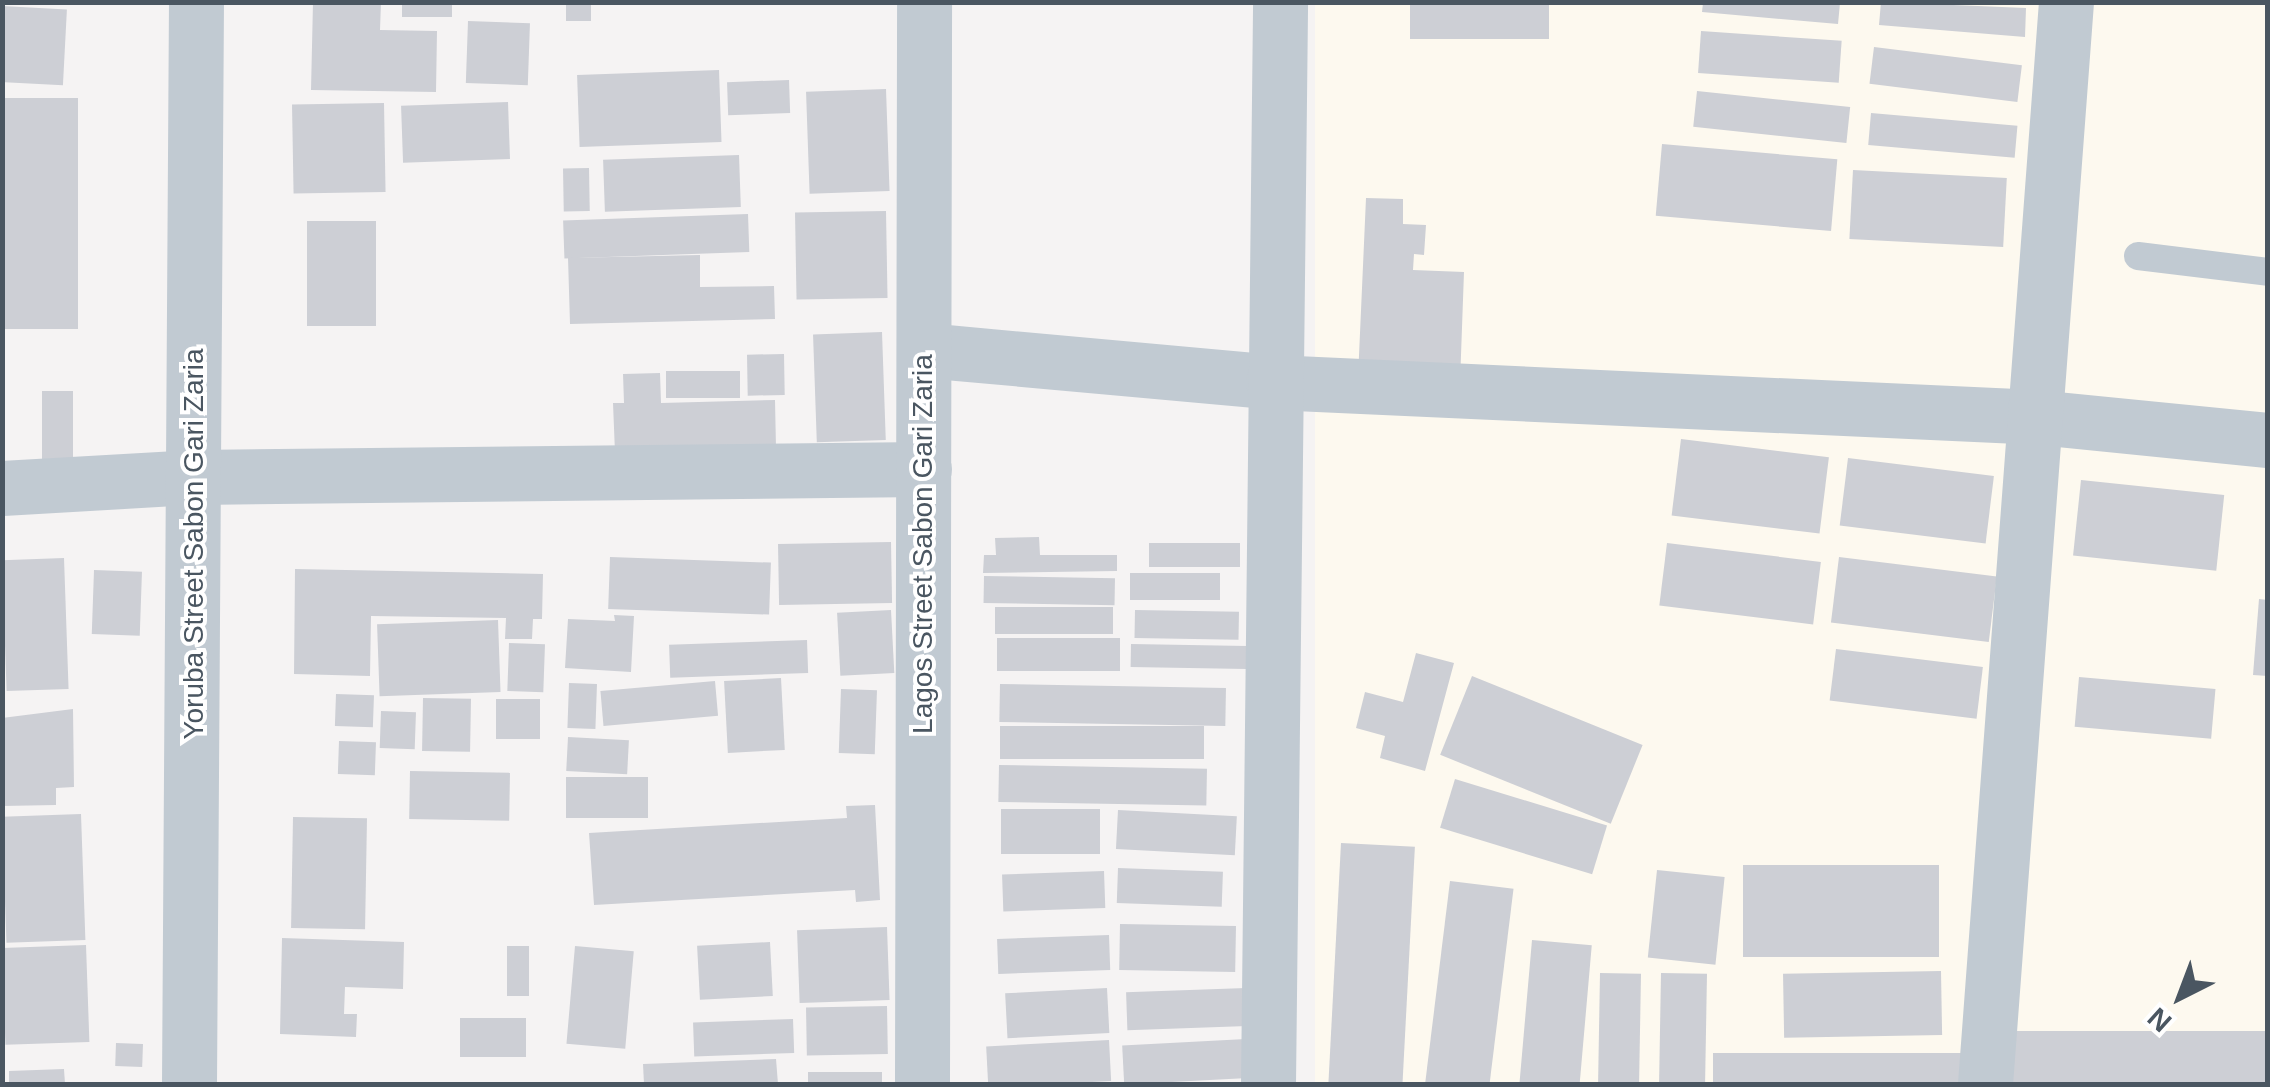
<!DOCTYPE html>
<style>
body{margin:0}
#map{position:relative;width:2270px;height:1087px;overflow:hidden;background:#f5f3f3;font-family:Helvetica,sans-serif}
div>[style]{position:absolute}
.commercial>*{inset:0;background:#fdf9ef;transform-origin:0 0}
.building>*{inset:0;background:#cdcfd5;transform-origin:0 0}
.lane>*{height:28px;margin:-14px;padding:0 14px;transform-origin:14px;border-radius:14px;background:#c1cad2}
.street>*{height:55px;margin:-27.5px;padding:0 27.5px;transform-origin:27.5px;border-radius:27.5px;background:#c1cad2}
span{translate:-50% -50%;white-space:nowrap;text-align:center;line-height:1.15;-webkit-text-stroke:8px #fff;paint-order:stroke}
.street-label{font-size:28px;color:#4a5661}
.frame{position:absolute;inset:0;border:5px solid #4a5661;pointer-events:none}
.north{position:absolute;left:2130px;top:947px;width:100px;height:100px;-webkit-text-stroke:8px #fff;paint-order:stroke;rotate:222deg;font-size:28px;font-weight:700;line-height:40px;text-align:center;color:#4a5661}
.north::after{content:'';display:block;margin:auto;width:35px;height:45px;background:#4a5661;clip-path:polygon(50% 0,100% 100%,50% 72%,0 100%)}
</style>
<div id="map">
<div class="commercial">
<i style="left:1315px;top:3px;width:952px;height:1081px"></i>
</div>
<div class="building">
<i style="clip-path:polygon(313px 2px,381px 2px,380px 30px,437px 31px,436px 92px,311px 90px)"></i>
<i style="left:402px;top:2px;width:50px;height:15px"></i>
<i style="left:566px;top:2px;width:25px;height:19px"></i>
<i style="left:1410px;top:2px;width:139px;height:37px"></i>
<i style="clip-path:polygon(1881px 2px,2026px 8px,2025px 37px,1879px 25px)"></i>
<i style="clip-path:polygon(1703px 3px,1840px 3px,1838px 24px,1702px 12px)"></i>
<i style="left:2px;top:6px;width:65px;height:76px;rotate:3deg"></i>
<i style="left:468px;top:21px;width:62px;height:62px;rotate:2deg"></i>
<i style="left:1701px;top:31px;width:141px;height:42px;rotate:4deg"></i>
<i style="left:1874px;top:47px;width:149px;height:37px;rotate:7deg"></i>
<i style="left:719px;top:70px;width:72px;height:142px;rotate:88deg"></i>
<i style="left:789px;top:80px;width:33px;height:62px;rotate:88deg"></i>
<i style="left:886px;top:89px;width:102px;height:80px;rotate:88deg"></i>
<i style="left:1697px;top:91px;width:154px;height:36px;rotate:6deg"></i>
<i style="left:78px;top:98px;width:231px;height:76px;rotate:90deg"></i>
<i style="left:508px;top:102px;width:57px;height:107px;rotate:88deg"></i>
<i style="left:384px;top:103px;width:89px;height:92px;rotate:89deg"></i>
<i style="left:1871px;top:113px;width:147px;height:32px;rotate:5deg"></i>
<i style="left:1662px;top:144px;width:176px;height:72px;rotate:5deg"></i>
<i style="left:739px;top:155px;width:52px;height:136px;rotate:88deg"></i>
<i style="left:589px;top:168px;width:43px;height:26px;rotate:89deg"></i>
<i style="left:1853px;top:170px;width:154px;height:69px;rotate:3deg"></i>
<i style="clip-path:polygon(1366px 198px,1403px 199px,1403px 224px,1426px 225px,1424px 255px,1414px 254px,1413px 270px,1464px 272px,1460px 383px,1358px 378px)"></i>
<i style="left:886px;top:211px;width:87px;height:91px;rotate:89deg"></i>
<i style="left:748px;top:214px;width:38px;height:185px;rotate:88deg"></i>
<i style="left:307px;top:221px;width:69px;height:105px"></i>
<i style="clip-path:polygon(700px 255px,700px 287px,774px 286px,775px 319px,570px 324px,568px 258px)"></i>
<i style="left:882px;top:332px;width:108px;height:69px;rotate:88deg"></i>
<i style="left:784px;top:354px;width:41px;height:37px;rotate:89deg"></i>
<i style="left:740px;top:371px;width:27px;height:74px;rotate:90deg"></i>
<i style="clip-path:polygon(660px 373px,661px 403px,775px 400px,776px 448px,615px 453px,613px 403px,624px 403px,623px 374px)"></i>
<i style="left:42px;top:391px;width:31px;height:72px"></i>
<i style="left:1681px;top:439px;width:149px;height:77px;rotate:7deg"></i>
<i style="left:1848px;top:458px;width:147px;height:68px;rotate:7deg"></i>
<i style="left:2081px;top:480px;width:144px;height:76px;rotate:6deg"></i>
<i style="clip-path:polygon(1039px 537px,1040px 555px,1117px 555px,1117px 571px,983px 573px,984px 555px,996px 555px,995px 538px)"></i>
<i style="left:891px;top:542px;width:61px;height:113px;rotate:89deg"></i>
<i style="left:1149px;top:543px;width:91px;height:24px"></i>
<i style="left:1667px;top:543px;width:155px;height:63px;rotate:7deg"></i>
<i style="left:610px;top:557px;width:161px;height:52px;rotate:2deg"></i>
<i style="left:1839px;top:557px;width:159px;height:66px;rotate:7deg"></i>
<i style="left:64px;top:558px;width:131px;height:62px;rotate:88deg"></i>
<i style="clip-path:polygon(295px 569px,543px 574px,542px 619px,533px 619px,532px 639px,505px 639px,506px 618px,371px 616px,370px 676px,294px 674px)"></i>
<i style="left:94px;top:570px;width:48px;height:64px;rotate:2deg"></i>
<i style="left:1220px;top:573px;width:27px;height:90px;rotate:90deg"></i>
<i style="left:984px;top:576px;width:131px;height:27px;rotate:1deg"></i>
<i style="clip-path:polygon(2259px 599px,2268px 600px,2268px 676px,2253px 675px)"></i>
<i style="left:995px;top:607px;width:118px;height:27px"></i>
<i style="left:891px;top:610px;width:63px;height:54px;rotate:87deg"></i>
<i style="left:1135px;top:610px;width:104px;height:28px;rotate:1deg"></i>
<i style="clip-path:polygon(614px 615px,634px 616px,631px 672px,565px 668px,568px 619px,615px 621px)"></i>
<i style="left:498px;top:620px;width:72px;height:121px;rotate:88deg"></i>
<i style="left:1120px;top:638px;width:33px;height:123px;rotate:90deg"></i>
<i style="left:807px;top:640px;width:33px;height:138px;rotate:88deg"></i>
<i style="left:509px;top:643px;width:36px;height:48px;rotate:2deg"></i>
<i style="left:1131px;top:644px;width:116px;height:23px;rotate:1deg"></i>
<i style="left:1836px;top:649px;width:148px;height:52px;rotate:7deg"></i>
<i style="clip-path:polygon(1416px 653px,1454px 663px,1425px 771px,1380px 758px,1385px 736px,1356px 728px,1365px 692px,1403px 702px)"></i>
<i style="left:1472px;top:676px;width:184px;height:85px;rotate:22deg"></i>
<i style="left:2079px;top:677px;width:137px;height:50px;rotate:5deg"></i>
<i style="left:781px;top:678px;width:72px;height:57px;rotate:87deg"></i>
<i style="left:715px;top:681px;width:35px;height:115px;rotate:85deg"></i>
<i style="left:569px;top:683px;width:28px;height:45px;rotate:2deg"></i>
<i style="left:1000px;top:684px;width:226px;height:38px;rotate:1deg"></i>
<i style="left:841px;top:689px;width:36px;height:64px;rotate:2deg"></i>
<i style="left:336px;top:694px;width:38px;height:32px;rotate:2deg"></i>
<i style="left:423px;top:698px;width:48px;height:53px;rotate:1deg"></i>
<i style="left:496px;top:699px;width:44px;height:40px"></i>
<i style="clip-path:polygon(73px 709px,74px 787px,56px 788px,56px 805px,2px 806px,2px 718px)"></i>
<i style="left:381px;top:711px;width:35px;height:37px;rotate:2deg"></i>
<i style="left:1000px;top:726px;width:204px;height:33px"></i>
<i style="left:568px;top:737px;width:61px;height:34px;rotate:3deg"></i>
<i style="left:339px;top:741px;width:37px;height:33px;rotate:2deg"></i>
<i style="left:999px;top:765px;width:208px;height:37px;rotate:1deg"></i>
<i style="left:410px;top:771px;width:100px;height:48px;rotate:1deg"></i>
<i style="left:566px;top:777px;width:82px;height:41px"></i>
<i style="left:1455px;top:779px;width:159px;height:51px;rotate:17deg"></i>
<i style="clip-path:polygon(875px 805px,880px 900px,856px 902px,855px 890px,594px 905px,589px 833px,847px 818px,846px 806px)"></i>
<i style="left:1001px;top:809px;width:99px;height:45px"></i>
<i style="left:1118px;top:810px;width:119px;height:39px;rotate:3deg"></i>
<i style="left:81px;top:814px;width:126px;height:79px;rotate:88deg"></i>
<i style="left:293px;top:817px;width:74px;height:111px;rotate:1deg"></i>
<i style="left:1341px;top:843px;width:74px;height:241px;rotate:3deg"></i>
<i style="left:1743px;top:865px;width:196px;height:92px"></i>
<i style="left:1118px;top:868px;width:105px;height:35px;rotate:2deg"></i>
<i style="left:1657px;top:870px;width:68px;height:88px;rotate:6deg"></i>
<i style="left:1104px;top:871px;width:37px;height:102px;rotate:88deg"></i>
<i style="left:1450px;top:881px;width:64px;height:204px;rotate:7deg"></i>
<i style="left:1120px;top:924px;width:116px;height:46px;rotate:1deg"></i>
<i style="left:887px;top:927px;width:73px;height:90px;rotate:88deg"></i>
<i style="left:1109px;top:935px;width:35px;height:112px;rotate:88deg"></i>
<i style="clip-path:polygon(282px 938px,404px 942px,403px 989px,345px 987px,344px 1014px,357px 1014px,356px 1037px,280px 1034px)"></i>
<i style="left:1532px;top:940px;width:60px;height:144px;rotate:5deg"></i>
<i style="left:770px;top:942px;width:54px;height:73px;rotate:87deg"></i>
<i style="left:86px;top:945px;width:97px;height:84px;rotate:88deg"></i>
<i style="left:507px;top:946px;width:22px;height:50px"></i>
<i style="left:575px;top:946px;width:59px;height:98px;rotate:5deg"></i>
<i style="left:1941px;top:971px;width:64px;height:158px;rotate:89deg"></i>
<i style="left:1600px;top:973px;width:41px;height:111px;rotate:1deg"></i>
<i style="left:1661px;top:973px;width:46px;height:111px;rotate:1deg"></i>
<i style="left:1107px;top:988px;width:45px;height:102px;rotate:87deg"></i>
<i style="left:1246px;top:988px;width:38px;height:120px;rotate:88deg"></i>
<i style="left:887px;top:1006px;width:48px;height:81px;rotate:89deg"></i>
<i style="left:526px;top:1018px;width:39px;height:66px;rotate:90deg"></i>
<i style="left:793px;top:1019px;width:34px;height:100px;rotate:88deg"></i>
<i style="left:1999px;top:1031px;width:269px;height:53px"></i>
<i style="left:1246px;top:1039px;width:39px;height:124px;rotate:87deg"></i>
<i style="left:1109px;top:1040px;width:41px;height:123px;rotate:87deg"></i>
<i style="left:116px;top:1043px;width:27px;height:23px;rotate:2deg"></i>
<i style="left:1965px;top:1053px;width:31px;height:252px;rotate:90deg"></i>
<i style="clip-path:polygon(776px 1059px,778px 1084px,644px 1084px,643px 1064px)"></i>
<i style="clip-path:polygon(64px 1069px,65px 1084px,9px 1084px,9px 1071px)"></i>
<i style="left:808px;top:1072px;width:74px;height:12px"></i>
</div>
<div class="lane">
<i style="left:2138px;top:256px;width:131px;rotate:7deg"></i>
</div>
<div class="street">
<i style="left:924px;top:350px;width:350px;rotate:5.2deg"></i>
<i style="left:1273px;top:382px;width:765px;rotate:2.62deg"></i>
<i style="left:2037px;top:417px;width:232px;rotate:5.7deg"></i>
<i style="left:2px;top:488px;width:193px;rotate:-3.3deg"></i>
<i style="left:195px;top:477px;width:729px;rotate:-0.63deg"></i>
<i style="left:189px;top:1084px;width:1082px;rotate:-89.63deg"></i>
<i style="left:922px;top:1084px;width:1082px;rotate:-89.89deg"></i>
<i style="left:1268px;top:1084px;width:1082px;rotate:-89.36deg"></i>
<i style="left:1985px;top:1084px;width:1085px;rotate:-85.72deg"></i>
</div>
<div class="street-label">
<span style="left:194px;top:544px;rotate:-90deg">Yoruba Street Sabon Gari Zaria</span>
<span style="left:923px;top:544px;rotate:-90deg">Lagos Street Sabon Gari Zaria</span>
</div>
<div class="frame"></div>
<div class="north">N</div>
</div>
